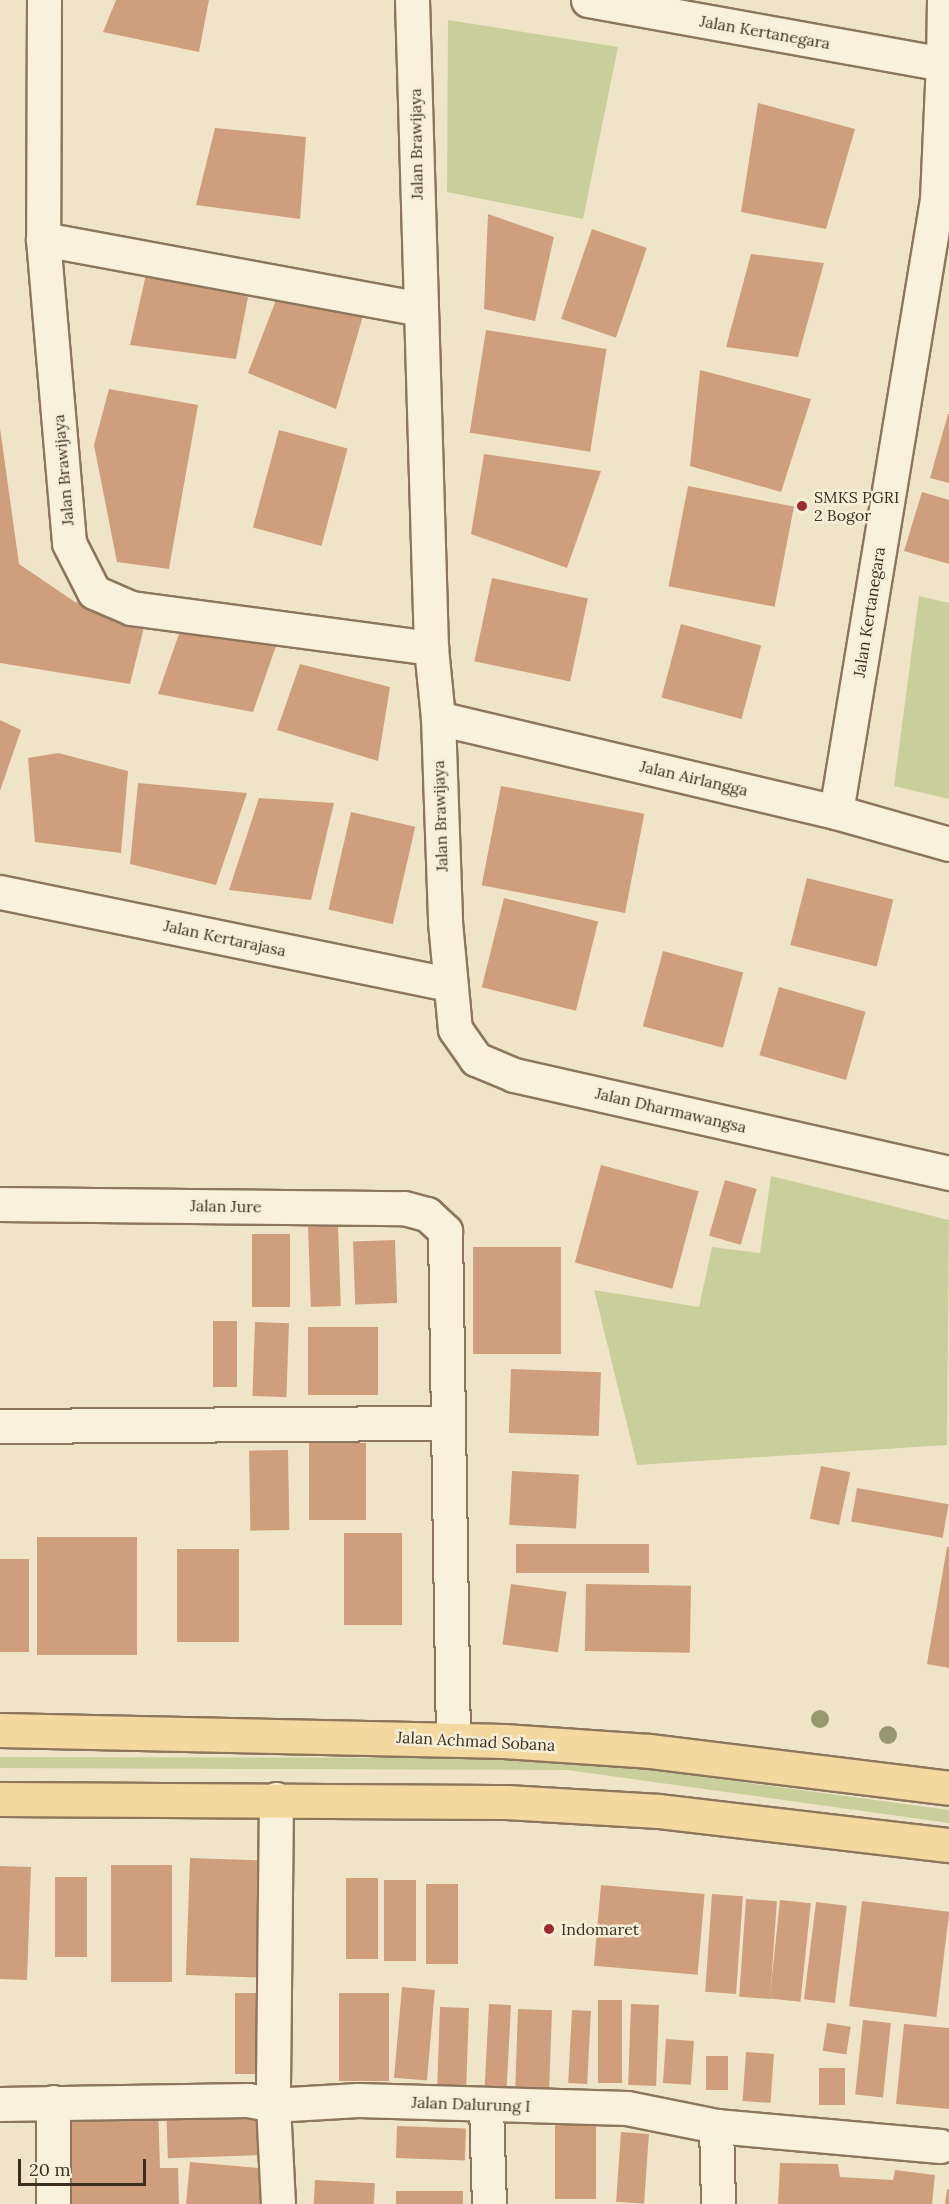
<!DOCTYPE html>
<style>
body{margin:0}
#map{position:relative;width:949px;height:2204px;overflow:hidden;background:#f0e4c8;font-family:Lora,serif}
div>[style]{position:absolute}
.green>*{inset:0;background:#c9cf9b}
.building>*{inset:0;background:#cf9f7d;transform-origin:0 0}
.roads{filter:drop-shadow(2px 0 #8d765c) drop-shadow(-2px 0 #8d765c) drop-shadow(0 2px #8d765c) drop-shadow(0 -2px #8d765c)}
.street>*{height:33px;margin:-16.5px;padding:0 16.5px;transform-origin:16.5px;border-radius:16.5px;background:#faf1dc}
.primary>*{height:33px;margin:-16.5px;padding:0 16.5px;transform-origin:16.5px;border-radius:16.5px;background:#f3d9a0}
.trees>*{width:18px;height:18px;margin:-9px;border-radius:50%;background:#96986f}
.dots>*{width:16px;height:16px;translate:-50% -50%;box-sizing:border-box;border:3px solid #f7eed8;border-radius:50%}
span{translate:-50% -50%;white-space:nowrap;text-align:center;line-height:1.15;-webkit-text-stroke:5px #f7eed8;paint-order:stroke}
.street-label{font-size:16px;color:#3d2e20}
.poi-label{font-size:16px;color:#3d2e20}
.left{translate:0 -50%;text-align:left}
.scale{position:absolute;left:18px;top:2159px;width:128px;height:27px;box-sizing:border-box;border:3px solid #3d2e20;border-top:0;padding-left:8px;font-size:18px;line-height:21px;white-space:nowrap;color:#3d2e20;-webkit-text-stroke:4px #f7eed8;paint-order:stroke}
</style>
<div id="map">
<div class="green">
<i style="clip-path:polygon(448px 20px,618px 47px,583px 219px,447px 192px)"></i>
<i style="clip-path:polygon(919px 596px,949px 603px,949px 799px,894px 786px)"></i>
<i style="clip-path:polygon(771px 1176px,949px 1220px,947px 1445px,637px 1465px,594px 1290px,699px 1307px,712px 1247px,760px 1253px)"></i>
<i style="clip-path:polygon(0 1757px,562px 1758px,949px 1810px,949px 1823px,567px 1770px,0 1768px)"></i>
</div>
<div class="building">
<i style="clip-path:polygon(116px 0,209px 0,199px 52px,103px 32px)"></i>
<i style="clip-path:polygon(758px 103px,855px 129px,826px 229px,741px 212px)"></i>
<i style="clip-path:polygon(215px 128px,306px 137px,300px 219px,196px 205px)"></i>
<i style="clip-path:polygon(488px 214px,554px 237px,535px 321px,484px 309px)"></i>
<i style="left:592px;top:229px;width:58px;height:95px;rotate:19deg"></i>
<i style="clip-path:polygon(751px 254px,824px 263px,798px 357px,726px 347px)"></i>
<i style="clip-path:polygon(147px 270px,248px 297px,236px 359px,130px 345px)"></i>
<i style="clip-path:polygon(279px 292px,365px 309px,336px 409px,248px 373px)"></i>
<i style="left:486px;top:330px;width:122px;height:104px;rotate:9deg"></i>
<i style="clip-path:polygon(700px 370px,811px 399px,781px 492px,690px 466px)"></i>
<i style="clip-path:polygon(109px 389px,198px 405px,169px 569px,117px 562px,94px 445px)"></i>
<i style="clip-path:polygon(948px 414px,949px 414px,949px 483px,930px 478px)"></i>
<i style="clip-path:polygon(0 428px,19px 564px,75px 602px,147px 615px,130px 684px,0 663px)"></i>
<i style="left:279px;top:430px;width:71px;height:101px;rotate:15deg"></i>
<i style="clip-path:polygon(484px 454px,601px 471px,567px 568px,471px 534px)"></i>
<i style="left:688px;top:486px;width:108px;height:102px;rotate:11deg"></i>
<i style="clip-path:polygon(922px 492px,949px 500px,949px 564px,904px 551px)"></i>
<i style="left:492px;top:578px;width:98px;height:85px;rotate:12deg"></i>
<i style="left:681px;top:624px;width:83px;height:76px;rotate:15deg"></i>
<i style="clip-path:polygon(181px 628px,276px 646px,253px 712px,158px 694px)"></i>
<i style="clip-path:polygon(300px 664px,390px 687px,378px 761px,277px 730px)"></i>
<i style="clip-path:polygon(0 720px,21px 730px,0 791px)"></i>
<i style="clip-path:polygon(58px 753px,128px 771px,121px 853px,35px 842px,28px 758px)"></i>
<i style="clip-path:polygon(138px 783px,247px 793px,216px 885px,130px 864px)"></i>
<i style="left:501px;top:786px;width:146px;height:101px;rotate:11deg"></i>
<i style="clip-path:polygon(259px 798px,334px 803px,311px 900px,229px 890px)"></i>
<i style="left:351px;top:812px;width:66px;height:100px;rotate:13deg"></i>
<i style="left:807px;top:878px;width:89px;height:69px;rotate:14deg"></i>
<i style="left:504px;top:898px;width:97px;height:92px;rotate:14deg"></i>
<i style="left:663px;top:951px;width:83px;height:78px;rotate:15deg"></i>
<i style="left:779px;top:987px;width:90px;height:71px;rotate:16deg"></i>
<i style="left:601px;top:1165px;width:101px;height:101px;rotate:15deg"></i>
<i style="left:725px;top:1180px;width:33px;height:58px;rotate:16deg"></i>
<i style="left:338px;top:1226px;width:80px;height:30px;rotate:88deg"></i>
<i style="left:252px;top:1234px;width:38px;height:73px"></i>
<i style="left:395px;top:1240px;width:63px;height:42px;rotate:88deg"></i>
<i style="left:473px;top:1247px;width:88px;height:107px"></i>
<i style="left:213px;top:1321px;width:24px;height:66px"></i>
<i style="left:255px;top:1322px;width:34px;height:74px;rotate:2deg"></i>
<i style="left:308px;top:1327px;width:70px;height:68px"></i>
<i style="left:511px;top:1369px;width:90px;height:64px;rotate:2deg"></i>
<i style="left:309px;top:1443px;width:57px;height:77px"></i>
<i style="left:288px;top:1450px;width:80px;height:39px;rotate:89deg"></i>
<i style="left:821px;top:1466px;width:30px;height:54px;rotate:12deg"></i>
<i style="left:512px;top:1471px;width:67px;height:54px;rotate:3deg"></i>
<i style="left:857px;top:1488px;width:93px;height:34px;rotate:10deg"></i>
<i style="left:344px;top:1533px;width:58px;height:92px"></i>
<i style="left:37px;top:1537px;width:100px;height:118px"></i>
<i style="left:516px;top:1544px;width:133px;height:29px"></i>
<i style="clip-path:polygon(947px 1547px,949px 1547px,949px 1668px,927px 1664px)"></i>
<i style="left:239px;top:1549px;width:93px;height:62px;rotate:90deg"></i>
<i style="left:0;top:1559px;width:29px;height:93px"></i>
<i style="left:511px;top:1584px;width:56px;height:61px;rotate:8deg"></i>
<i style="left:586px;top:1584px;width:105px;height:67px;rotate:1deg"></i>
<i style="left:190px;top:1858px;width:76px;height:117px;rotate:2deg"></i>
<i style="left:111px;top:1865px;width:61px;height:117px"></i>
<i style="left:0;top:1866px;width:31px;height:113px;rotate:2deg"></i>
<i style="left:55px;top:1877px;width:32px;height:80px"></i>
<i style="left:346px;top:1878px;width:32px;height:81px"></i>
<i style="left:384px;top:1880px;width:32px;height:81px"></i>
<i style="left:426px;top:1884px;width:32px;height:80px"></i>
<i style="left:601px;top:1885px;width:104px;height:81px;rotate:5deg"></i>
<i style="left:712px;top:1894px;width:31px;height:98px;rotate:4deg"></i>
<i style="left:746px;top:1899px;width:31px;height:98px;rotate:4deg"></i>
<i style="left:780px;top:1900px;width:31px;height:99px;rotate:6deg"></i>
<i style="left:862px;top:1901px;width:88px;height:106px;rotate:7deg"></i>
<i style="left:816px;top:1902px;width:31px;height:98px;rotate:7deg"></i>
<i style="left:402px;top:1987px;width:33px;height:91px;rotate:5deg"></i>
<i style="left:235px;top:1993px;width:31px;height:81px"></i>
<i style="left:339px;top:1993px;width:50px;height:88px"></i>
<i style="left:598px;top:2000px;width:24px;height:83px"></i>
<i style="left:489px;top:2004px;width:22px;height:82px;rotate:3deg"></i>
<i style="left:631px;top:2004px;width:28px;height:81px;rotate:2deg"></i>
<i style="left:440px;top:2007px;width:29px;height:78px;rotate:2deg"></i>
<i style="left:518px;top:2009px;width:34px;height:80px;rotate:2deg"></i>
<i style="left:572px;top:2010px;width:19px;height:73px;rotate:3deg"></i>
<i style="left:863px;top:2020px;width:28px;height:75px;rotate:6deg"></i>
<i style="left:827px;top:2023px;width:24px;height:28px;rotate:9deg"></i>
<i style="clip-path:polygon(904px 2024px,949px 2028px,949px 2109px,896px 2104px)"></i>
<i style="left:666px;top:2039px;width:28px;height:44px;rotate:4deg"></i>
<i style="left:746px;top:2052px;width:28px;height:49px;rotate:4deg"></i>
<i style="left:706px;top:2056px;width:22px;height:34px"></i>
<i style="left:819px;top:2068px;width:26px;height:37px"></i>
<i style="left:259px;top:2103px;width:52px;height:93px;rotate:88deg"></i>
<i style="clip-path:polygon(158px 2104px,160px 2168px,178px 2168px,179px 2204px,72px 2204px,70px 2106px)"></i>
<i style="left:555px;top:2124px;width:41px;height:75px"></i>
<i style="left:397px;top:2126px;width:69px;height:32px;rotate:2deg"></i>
<i style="left:621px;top:2132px;width:28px;height:70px;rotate:4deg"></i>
<i style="clip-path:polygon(190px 2162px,271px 2169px,268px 2204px,186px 2204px)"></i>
<i style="clip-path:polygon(780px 2163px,838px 2164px,840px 2177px,893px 2180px,895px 2170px,935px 2175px,932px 2204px,778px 2204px)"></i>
<i style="left:315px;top:2180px;width:60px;height:24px;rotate:3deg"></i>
<i style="clip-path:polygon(947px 2189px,949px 2190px,949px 2204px,945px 2204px)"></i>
<i style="left:396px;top:2191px;width:67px;height:13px"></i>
</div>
<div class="roads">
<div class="street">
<i style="left:44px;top:0;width:239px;rotate:90.2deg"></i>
<i style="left:43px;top:239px;width:305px;rotate:85.1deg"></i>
<i style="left:69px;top:543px;width:55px;rotate:63deg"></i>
<i style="left:94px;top:592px;width:40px;rotate:23.4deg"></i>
<i style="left:131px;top:608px;width:303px;rotate:7.6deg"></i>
<i style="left:412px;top:0;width:648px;rotate:88.32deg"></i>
<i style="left:431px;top:648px;width:70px;rotate:84.3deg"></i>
<i style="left:438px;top:718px;width:204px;rotate:88deg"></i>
<i style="left:445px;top:922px;width:107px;rotate:84.7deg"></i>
<i style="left:455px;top:1029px;width:37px;rotate:55deg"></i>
<i style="left:476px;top:1059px;width:41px;rotate:22.8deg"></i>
<i style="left:514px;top:1075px;width:446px;rotate:12.7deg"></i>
<i style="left:588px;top:0;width:361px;rotate:10.2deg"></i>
<i style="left:943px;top:64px;width:64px;rotate:-89.1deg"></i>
<i style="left:43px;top:239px;width:383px;rotate:10.5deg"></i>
<i style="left:438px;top:718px;width:409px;rotate:13.3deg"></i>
<i style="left:836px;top:812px;width:117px;rotate:15.8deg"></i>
<i style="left:836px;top:812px;width:621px;rotate:-80.64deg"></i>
<i style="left:937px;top:199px;width:135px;rotate:-87.5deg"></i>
<i style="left:0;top:892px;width:459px;rotate:11.6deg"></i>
<i style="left:0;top:1204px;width:404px;rotate:0.6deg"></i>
<i style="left:404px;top:1208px;width:24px;rotate:15deg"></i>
<i style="left:427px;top:1214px;width:25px;rotate:43deg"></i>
<i style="left:445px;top:1231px;width:508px;rotate:89.1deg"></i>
<i style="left:0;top:1426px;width:448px;rotate:-0.4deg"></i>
<i style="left:276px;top:1799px;width:306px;rotate:90.6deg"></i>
<i style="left:273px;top:2105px;width:99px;rotate:87.1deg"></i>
<i style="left:0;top:2104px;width:248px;rotate:-0.9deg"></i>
<i style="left:248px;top:2100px;width:25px;rotate:11deg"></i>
<i style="left:273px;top:2105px;width:85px;rotate:-3.4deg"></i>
<i style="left:358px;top:2100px;width:269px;rotate:1.7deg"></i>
<i style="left:627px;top:2108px;width:91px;rotate:11.4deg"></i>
<i style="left:716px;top:2126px;width:225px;rotate:5.1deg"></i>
<i style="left:486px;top:2105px;width:99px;rotate:88.3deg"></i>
<i style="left:716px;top:2126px;width:78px;rotate:88.5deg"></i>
<i style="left:53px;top:2204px;width:102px;rotate:-90deg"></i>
</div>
<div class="primary">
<i style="left:0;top:1730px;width:504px;rotate:1.25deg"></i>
<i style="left:504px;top:1741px;width:145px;rotate:3.9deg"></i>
<i style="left:649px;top:1751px;width:302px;rotate:7deg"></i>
<i style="left:0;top:1799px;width:506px;rotate:0.34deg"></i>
<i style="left:506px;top:1802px;width:153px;rotate:3.4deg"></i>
<i style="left:659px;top:1811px;width:292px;rotate:6.7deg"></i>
</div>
</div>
<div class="trees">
<i style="left:820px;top:1719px"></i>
<i style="left:888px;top:1735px"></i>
</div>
<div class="dots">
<i style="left:802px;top:506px;background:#9e2a2b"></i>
<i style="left:549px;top:1929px;background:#9e2a2b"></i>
</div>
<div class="street-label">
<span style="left:765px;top:32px;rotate:10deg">Jalan Kertanegara</span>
<span style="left:416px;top:144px;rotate:-91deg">Jalan Brawijaya</span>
<span style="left:63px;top:470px;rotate:-95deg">Jalan Brawijaya</span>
<span style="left:869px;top:612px;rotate:-81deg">Jalan Kertanegara</span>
<span style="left:694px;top:778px;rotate:13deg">Jalan Airlangga</span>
<span style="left:440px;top:816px;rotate:-92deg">Jalan Brawijaya</span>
<span style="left:225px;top:938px;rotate:12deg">Jalan Kertarajasa</span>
<span style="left:671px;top:1110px;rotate:13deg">Jalan Dharmawangsa</span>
<span style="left:226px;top:1206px;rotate:1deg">Jalan Jure</span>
<span style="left:476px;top:1741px;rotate:3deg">Jalan Achmad Sobana</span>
<span style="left:471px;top:2104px;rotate:2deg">Jalan Dalurung I</span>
</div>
<div class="poi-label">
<span class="left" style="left:814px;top:506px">SMKS PGRI<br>2 Bogor</span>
<span class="left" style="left:561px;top:1929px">Indomaret</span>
</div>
<div class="scale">20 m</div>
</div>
